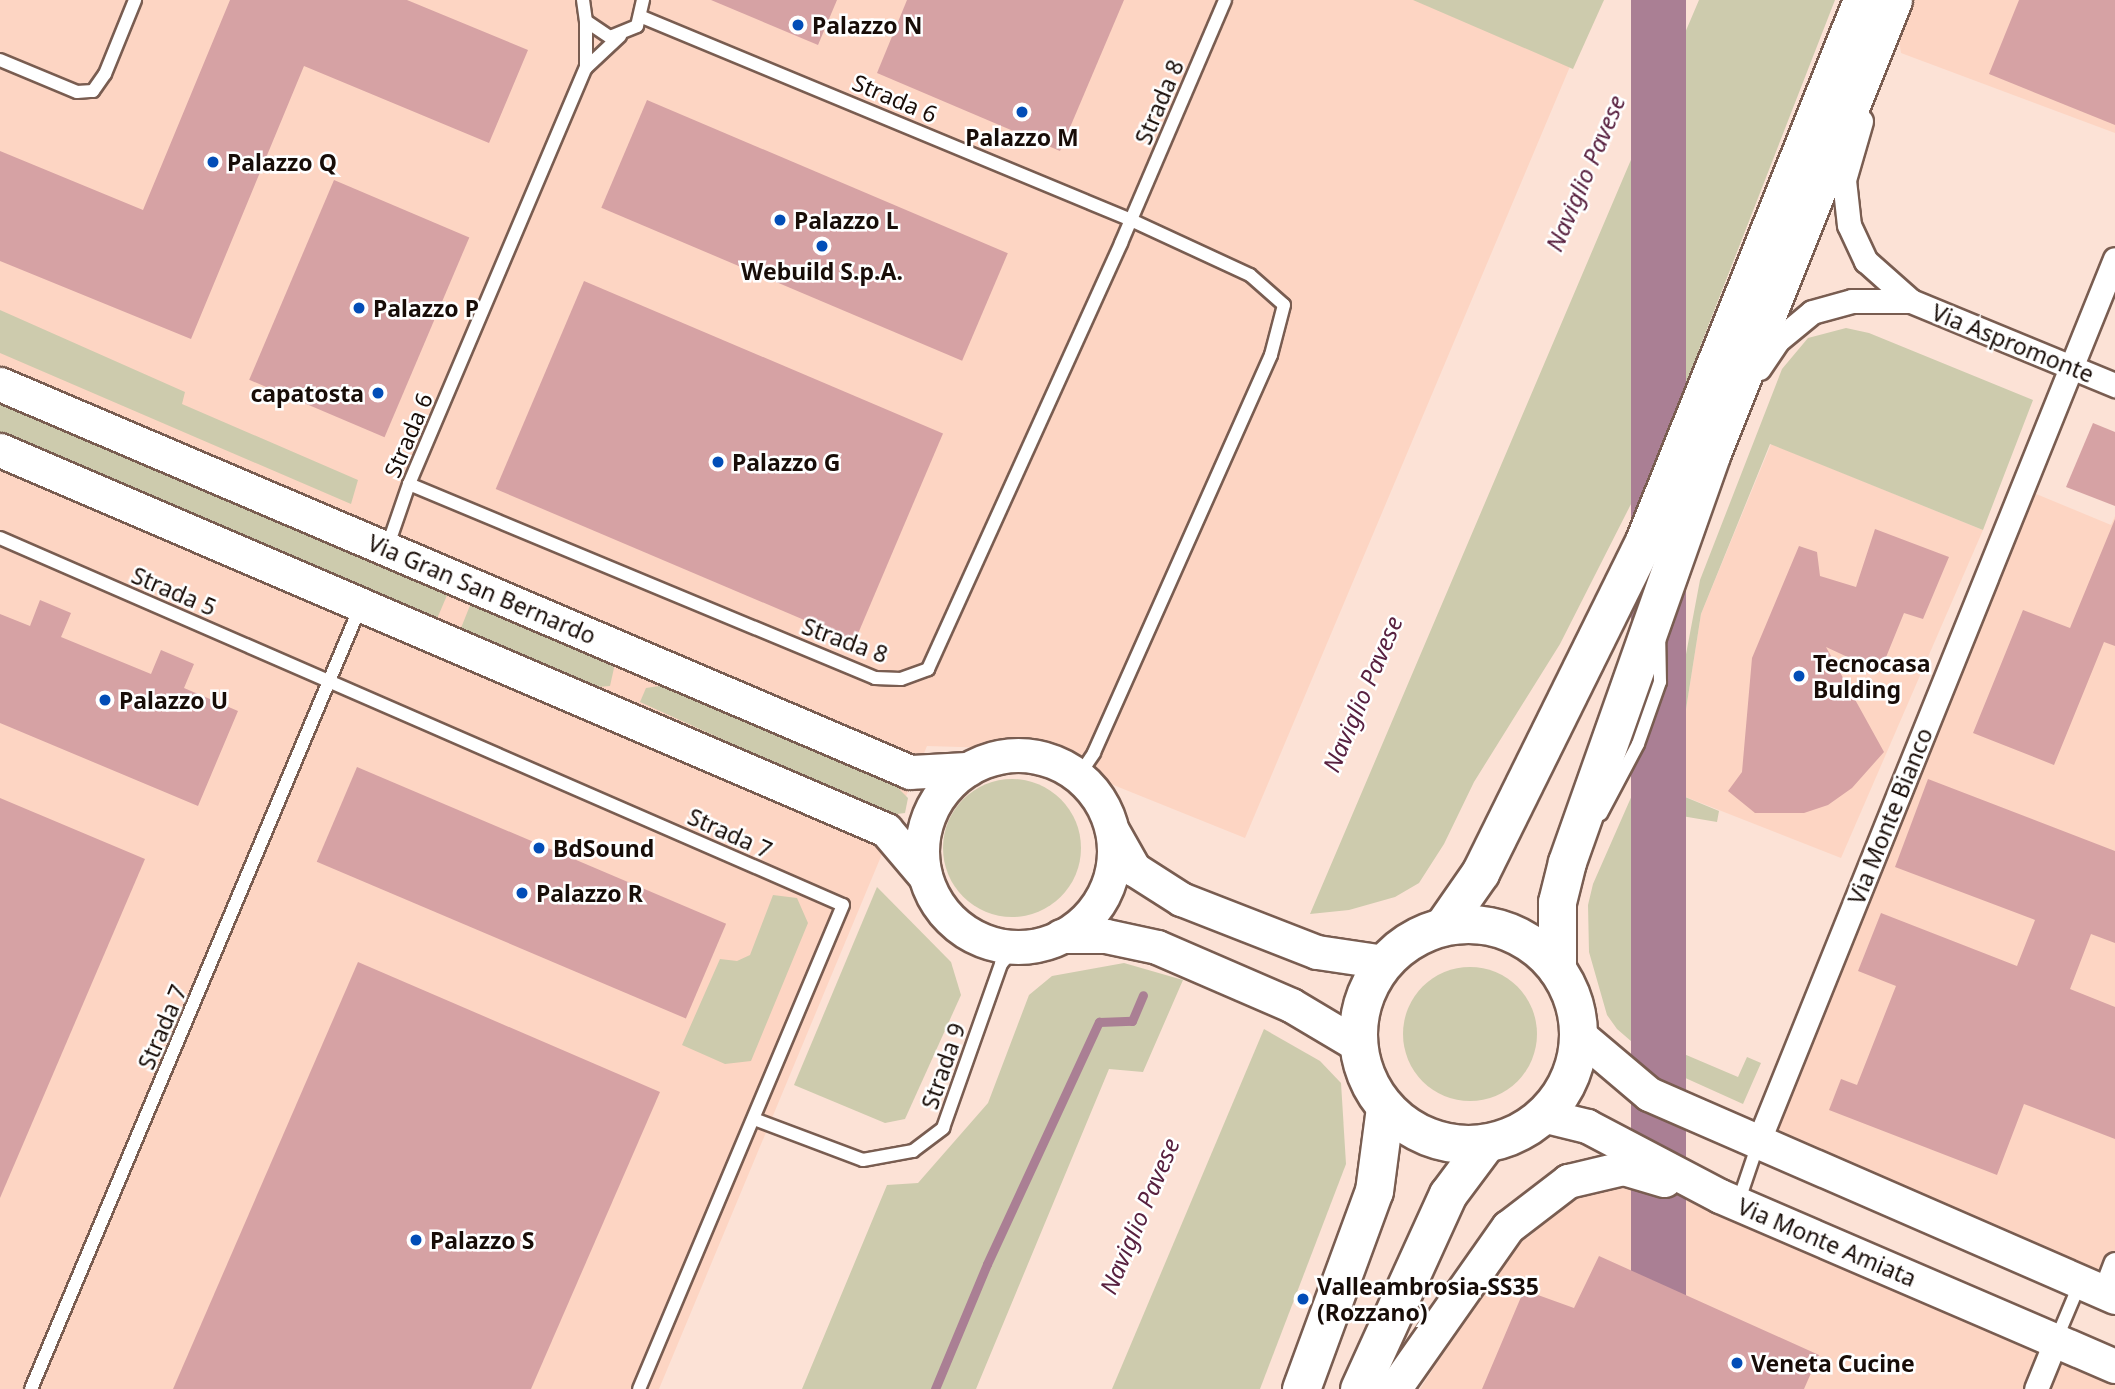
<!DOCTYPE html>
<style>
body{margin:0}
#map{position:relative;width:2115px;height:1389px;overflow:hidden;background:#fce2d6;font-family:"Noto Sans",sans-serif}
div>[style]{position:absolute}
.built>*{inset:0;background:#fdd5c3}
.green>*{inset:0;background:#cdcbad;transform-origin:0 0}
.round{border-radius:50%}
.water>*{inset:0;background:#aa7f94;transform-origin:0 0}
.stream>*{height:9px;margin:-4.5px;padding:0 4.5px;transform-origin:4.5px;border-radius:4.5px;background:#aa7f94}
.building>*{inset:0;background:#d6a2a4;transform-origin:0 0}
.roads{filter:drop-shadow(2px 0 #795d51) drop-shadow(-2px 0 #795d51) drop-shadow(0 2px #795d51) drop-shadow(0 -2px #795d51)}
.service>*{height:12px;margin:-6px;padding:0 6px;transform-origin:6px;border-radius:6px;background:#fff}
.minor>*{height:23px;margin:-11.5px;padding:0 11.5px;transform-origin:11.5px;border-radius:11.5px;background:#fff}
.secondary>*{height:33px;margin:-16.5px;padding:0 16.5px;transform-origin:16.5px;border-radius:16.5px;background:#fff}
.secondary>.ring{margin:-16.5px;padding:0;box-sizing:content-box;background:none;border:33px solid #fff;border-radius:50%}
.primary>*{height:37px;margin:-18.5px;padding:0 18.5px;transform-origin:18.5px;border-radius:18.5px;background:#fff}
.primary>.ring{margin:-18.5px;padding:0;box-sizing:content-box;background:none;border:37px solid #fff;border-radius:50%}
.dots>*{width:19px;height:19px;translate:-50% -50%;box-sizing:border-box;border:4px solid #fff;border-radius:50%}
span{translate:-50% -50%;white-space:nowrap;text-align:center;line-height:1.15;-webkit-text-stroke:5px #fff;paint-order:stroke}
.poi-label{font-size:23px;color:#180d08;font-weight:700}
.left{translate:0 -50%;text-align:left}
.right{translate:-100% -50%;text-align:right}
.street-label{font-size:23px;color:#180d08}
.water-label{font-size:24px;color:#582140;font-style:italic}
</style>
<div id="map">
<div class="built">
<i style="clip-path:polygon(0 0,1598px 0,1245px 838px,1024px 749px,927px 746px,659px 1389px,0 1389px)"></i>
<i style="clip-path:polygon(1893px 0,2115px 0,2115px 133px,1901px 53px)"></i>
<i style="clip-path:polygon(1771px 444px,1983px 530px,1841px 858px,1673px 792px,1701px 614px)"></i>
<i style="clip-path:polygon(2022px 488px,2111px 525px,2115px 516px,2115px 1264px,2104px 1293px,1759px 1140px)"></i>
<i style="clip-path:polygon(1615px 1184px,1689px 1201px,2115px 1385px,2115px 1389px,1420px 1389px,1518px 1238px,1528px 1238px,1569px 1199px)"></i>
</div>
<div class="green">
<i style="clip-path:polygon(1413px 0,1604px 0,1573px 69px)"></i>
<i style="clip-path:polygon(1699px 0,1835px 0,1665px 437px,1560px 644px,1474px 782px,1444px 844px,1419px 883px,1395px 897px,1349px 910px,1310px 914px)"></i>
<i style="clip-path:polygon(0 310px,185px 392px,182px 404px,358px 480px,351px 504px,0 353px)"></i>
<i style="clip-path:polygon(1846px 328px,1869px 333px,2033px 400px,1983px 530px,1770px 444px,1701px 614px,1673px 792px,1719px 811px,1717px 822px,1670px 814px,1645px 997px,1667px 999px,1651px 1040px,1738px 1077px,1747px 1057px,1761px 1063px,1743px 1104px,1661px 1067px,1617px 1029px,1607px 1015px,1589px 952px,1588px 905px,1593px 884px,1680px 686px,1700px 580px,1782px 369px,1808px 338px)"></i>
<i style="left:0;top:402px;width:487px;height:31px;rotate:23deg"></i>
<i style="clip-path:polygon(471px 603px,610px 663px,614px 668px,610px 686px,598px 687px,461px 628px)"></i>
<i style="clip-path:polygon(666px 685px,892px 782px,908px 798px,905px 813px,889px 815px,640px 702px,646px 688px)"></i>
<i class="round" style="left:943px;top:779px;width:138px;height:138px"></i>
<i style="clip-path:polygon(877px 887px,951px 962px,961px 995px,905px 1119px,885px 1123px,794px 1085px)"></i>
<i style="clip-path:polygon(773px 895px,797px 898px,808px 923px,751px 1061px,725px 1064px,682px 1045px,720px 959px,737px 961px,750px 955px)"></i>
<i style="clip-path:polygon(1124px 963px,1183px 980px,1143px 1072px,1109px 1069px,976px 1389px,802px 1389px,887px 1185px,918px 1183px,988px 1103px,1029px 995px,1052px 976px)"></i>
<i class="round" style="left:1403px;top:967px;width:134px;height:134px"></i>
<i style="clip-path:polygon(1264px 1029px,1320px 1061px,1341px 1083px,1346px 1164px,1260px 1389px,1112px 1389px)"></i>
</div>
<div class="water">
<i style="left:1631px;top:0;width:55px;height:1511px"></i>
</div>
<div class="stream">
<i style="left:935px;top:1389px;width:135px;rotate:-67.4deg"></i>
<i style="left:987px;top:1264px;width:267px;rotate:-65.2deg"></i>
<i style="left:1099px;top:1022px;width:33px;rotate:-2deg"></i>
<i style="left:1132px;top:1021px;width:28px;rotate:-67deg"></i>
</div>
<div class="building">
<i style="clip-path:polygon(230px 0,407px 0,528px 50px,489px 143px,304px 66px,191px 339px,0 261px,0 151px,143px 210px)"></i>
<i style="clip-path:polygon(711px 0,837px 0,818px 45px)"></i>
<i style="clip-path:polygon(907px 0,1124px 0,1060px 151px,877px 73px)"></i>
<i style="clip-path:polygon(2019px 0,2115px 0,2115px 125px,1989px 74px)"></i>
<i style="left:647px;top:100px;width:392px;height:117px;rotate:23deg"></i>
<i style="left:334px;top:180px;width:147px;height:217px;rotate:23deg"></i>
<i style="left:584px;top:281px;width:390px;height:226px;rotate:23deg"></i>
<i style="clip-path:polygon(2093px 423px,2115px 432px,2115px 506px,2066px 487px)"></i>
<i style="clip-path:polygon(2115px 519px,2115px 646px,2104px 642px,2054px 765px,1973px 733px,2023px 610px,2070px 628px)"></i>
<i style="clip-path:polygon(1875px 529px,1949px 557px,1923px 619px,1904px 613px,1880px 672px,1826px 647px,1884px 752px,1852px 788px,1828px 805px,1804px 813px,1755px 813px,1728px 791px,1742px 772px,1752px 658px,1799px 546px,1817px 552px,1820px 576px,1856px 587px)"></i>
<i style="clip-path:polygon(40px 600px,71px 613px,61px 637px,151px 674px,161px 650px,194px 664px,184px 688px,238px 711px,198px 806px,0 723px,0 614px,30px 626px)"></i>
<i style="left:357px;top:767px;width:401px;height:103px;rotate:23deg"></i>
<i style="clip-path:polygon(1928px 779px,2115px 851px,2115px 943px,2091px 934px,2070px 989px,2115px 1007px,2115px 1139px,2024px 1104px,1997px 1175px,1829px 1110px,1841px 1079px,1857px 1085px,1896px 986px,1858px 971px,1881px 913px,2017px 966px,2035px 920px,1895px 867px)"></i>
<i style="clip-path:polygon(0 798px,145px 859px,0 1198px)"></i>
<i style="clip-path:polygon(358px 962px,660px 1092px,531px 1389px,173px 1389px)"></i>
<i style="clip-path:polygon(1599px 1256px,1819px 1355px,1804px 1389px,1482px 1389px,1524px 1290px,1574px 1308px)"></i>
</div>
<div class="roads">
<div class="service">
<i style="left:583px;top:0;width:21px;rotate:82deg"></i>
<i style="left:586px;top:21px;width:29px;rotate:34deg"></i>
<i style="left:610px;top:37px;width:29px;rotate:-22deg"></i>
<i style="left:637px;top:26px;width:27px;rotate:-77deg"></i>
<i style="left:642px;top:17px;width:529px;rotate:22.54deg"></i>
<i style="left:1131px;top:220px;width:131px;rotate:24.8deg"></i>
<i style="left:1250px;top:275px;width:45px;rotate:41.4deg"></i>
<i style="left:1284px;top:305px;width:52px;rotate:104.6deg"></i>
<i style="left:1271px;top:355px;width:436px;rotate:114deg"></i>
<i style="left:1094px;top:753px;width:29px;rotate:124deg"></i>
<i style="left:0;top:60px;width:83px;rotate:22.6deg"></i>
<i style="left:77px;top:92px;width:16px;rotate:-4deg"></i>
<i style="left:93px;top:91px;width:21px;rotate:-55deg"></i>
<i style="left:105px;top:74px;width:80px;rotate:-67.9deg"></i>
<i style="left:586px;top:68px;width:47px;rotate:-43.3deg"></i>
<i style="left:409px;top:484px;width:505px;rotate:22.6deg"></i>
<i style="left:875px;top:678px;width:26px;rotate:2deg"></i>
<i style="left:901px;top:679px;width:29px;rotate:-20deg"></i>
<i style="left:928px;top:669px;width:468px;rotate:-65.6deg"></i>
<i style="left:1121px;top:243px;width:264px;rotate:-66.8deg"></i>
<i style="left:0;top:538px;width:919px;rotate:23.53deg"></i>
<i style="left:843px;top:905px;width:525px;rotate:112.85deg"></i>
<i style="left:387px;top:548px;width:68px;rotate:-71deg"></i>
<i style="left:409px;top:484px;width:452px;rotate:-67deg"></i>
<i style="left:586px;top:68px;width:47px;rotate:-90deg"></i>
<i style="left:1601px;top:814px;width:79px;rotate:-62.1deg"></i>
<i style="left:1638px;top:744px;width:66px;rotate:-70.5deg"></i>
<i style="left:1660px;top:682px;width:50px;rotate:-91.1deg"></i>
<i style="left:754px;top:1119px;width:116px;rotate:20.6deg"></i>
<i style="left:863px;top:1160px;width:51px;rotate:-10.2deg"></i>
<i style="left:913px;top:1151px;width:38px;rotate:-37deg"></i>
<i style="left:943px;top:1128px;width:174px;rotate:-70.5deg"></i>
<i style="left:1001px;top:964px;width:23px;rotate:-49deg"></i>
<i style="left:1738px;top:1203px;width:62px;rotate:-71.3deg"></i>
<i style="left:2056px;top:1340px;width:62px;rotate:-67.2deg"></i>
<i style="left:31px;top:1389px;width:851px;rotate:-67.17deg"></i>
</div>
<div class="minor">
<i style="left:1861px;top:121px;width:61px;rotate:106.1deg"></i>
<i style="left:1844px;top:180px;width:45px;rotate:83.7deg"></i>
<i style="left:1849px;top:225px;width:40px;rotate:65deg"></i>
<i style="left:1866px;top:261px;width:60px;rotate:41.6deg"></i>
<i style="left:1911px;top:301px;width:221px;rotate:22.4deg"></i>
<i style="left:1759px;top:368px;width:32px;rotate:-56deg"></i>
<i style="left:1777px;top:341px;width:45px;rotate:-39.6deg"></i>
<i style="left:1812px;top:312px;width:41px;rotate:-15.4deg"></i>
<i style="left:1852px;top:301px;width:59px"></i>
<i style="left:1759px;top:1140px;width:950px;rotate:-68deg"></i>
<i style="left:2104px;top:1293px;width:31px;rotate:-69deg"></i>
<i style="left:2036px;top:1389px;width:53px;rotate:-67.8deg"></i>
</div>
<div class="secondary">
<i style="left:0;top:384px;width:989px;rotate:23.09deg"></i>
<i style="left:910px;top:772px;width:58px;rotate:-3deg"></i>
<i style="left:0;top:450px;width:964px;rotate:23.21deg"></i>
<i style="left:886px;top:830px;width:60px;rotate:49.7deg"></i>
<i class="ring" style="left:922px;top:755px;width:159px;height:159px"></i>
<i style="left:1113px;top:832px;width:43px;rotate:60.4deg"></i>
<i style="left:1134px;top:869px;width:56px;rotate:32.6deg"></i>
<i style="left:1181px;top:899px;width:146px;rotate:21.3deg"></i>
<i style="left:1317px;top:952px;width:68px;rotate:8.5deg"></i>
<i style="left:1061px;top:936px;width:45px"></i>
<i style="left:1106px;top:936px;width:52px;rotate:12.2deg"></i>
<i style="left:1157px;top:947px;width:146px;rotate:23.4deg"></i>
<i style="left:1291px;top:1005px;width:78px;rotate:30.8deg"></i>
<i style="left:1578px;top:1034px;width:93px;rotate:40.2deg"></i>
<i style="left:1649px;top:1094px;width:508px;rotate:23.54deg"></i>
<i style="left:1542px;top:1115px;width:46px;rotate:13.7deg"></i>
<i style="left:1587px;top:1126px;width:150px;rotate:27.8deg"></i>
<i style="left:1720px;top:1196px;width:430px;rotate:23.3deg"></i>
<i style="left:1394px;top:1389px;width:198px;rotate:-54.9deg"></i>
<i style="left:1508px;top:1227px;width:76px;rotate:-37.5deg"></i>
<i style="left:1568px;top:1181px;width:57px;rotate:-13.3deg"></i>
<i style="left:1623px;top:1168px;width:43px;rotate:16.3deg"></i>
</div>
<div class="primary">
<i class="ring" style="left:1358px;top:924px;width:183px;height:183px"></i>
<i style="left:1443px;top:926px;width:65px;rotate:-55.1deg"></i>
<i style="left:1480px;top:873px;width:370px;rotate:-63.7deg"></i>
<i style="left:1644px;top:541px;width:583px;rotate:-68.05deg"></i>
<i style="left:1557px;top:969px;width:67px;rotate:-90deg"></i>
<i style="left:1557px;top:902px;width:41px;rotate:-76deg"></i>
<i style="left:1567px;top:862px;width:432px;rotate:-70.5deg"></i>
<i style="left:1711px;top:455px;width:490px;rotate:-68.2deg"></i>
<i style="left:1301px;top:1389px;width:211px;rotate:-69.8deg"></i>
<i style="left:1374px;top:1191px;width:85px;rotate:-82.5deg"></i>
<i style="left:1359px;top:1389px;width:214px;rotate:-65.5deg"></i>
<i style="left:1448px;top:1194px;width:64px;rotate:-53.3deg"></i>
</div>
</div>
<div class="dots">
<i style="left:798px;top:25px;background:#024db7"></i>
<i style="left:1022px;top:112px;background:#024db7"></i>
<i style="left:213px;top:162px;background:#024db7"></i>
<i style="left:780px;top:220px;background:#024db7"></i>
<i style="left:822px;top:246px;background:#024db7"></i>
<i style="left:359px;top:308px;background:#024db7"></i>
<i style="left:378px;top:393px;background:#024db7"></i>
<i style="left:718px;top:462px;background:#024db7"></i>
<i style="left:1799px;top:676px;background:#024db7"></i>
<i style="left:105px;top:700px;background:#024db7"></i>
<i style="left:539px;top:848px;background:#024db7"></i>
<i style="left:522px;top:893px;background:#024db7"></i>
<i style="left:416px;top:1240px;background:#024db7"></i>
<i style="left:1303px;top:1299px;background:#024db7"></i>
<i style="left:1737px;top:1363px;background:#024db7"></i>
</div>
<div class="poi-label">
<span class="left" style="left:812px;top:25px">Palazzo N</span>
<span style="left:1022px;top:137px">Palazzo M</span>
<span class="left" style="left:227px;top:162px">Palazzo Q</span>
<span class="left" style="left:794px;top:220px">Palazzo L</span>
<span style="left:822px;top:271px">Webuild S.p.A.</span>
<span class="left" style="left:373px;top:308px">Palazzo P</span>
<span class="right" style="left:364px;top:393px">capatosta</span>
<span class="left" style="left:732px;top:462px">Palazzo G</span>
<span class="left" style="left:1813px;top:676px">Tecnocasa<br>Bulding</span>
<span class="left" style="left:119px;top:700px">Palazzo U</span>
<span class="left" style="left:553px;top:848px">BdSound</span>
<span class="left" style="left:536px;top:893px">Palazzo R</span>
<span class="left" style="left:430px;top:1240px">Palazzo S</span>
<span class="left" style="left:1317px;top:1299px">Valleambrosia-SS35<br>(Rozzano)</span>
<span class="left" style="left:1751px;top:1363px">Veneta Cucine</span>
</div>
<div class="street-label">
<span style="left:895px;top:98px;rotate:23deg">Strada 6</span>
<span style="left:1159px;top:102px;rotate:-67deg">Strada 8</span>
<span style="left:2013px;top:343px;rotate:22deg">Via Aspromonte</span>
<span style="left:408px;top:435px;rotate:-67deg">Strada 6</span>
<span style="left:482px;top:589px;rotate:23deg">Via Gran San Bernardo</span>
<span style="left:174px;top:591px;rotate:23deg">Strada 5</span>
<span style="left:845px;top:640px;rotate:20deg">Strada 8</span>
<span style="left:1890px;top:816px;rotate:-68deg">Via Monte Bianco</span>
<span style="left:730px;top:833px;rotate:24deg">Strada 7</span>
<span style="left:162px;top:1027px;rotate:-67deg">Strada 7</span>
<span style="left:943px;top:1066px;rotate:-71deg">Strada 9</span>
<span style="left:1827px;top:1242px;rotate:23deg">Via Monte Amiata</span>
</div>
<div class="water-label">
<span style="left:1585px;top:173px;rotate:-67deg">Naviglio Pavese</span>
<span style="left:1362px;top:694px;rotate:-67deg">Naviglio Pavese</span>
<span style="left:1139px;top:1216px;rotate:-67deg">Naviglio Pavese</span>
</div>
</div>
